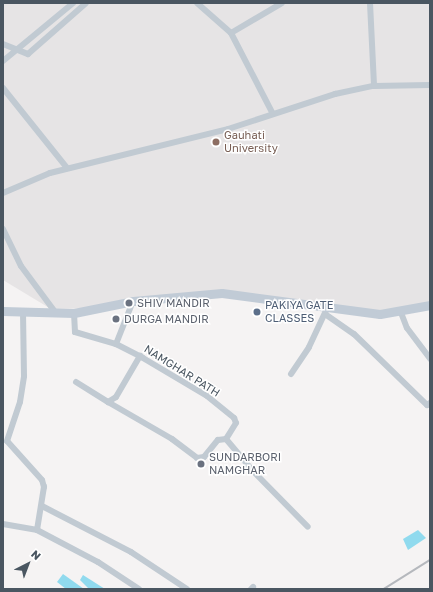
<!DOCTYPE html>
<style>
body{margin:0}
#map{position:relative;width:433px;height:592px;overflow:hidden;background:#f5f3f3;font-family:"Golos Text",sans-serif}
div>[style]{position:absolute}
.education>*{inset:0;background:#e6e4e5}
.water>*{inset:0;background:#90daee}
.minor>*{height:6px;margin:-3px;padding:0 3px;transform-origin:3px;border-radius:3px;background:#c1cad2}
.secondary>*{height:9px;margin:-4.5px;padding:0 4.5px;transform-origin:4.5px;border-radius:4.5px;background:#c1cbd6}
.rail>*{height:1.5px;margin:-0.75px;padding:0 0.75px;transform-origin:0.75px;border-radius:0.75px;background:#b5b8bd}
.dots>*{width:11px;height:11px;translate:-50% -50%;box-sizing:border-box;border:2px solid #fff;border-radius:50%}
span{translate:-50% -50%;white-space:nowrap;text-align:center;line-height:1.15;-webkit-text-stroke:3px #fff;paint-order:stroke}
.education-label{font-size:11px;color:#785e54}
.left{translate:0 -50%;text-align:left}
.worship-label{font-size:11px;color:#5b616d}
.service-label{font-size:11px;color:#4e5e75}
.street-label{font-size:11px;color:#4a5661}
.frame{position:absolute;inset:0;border:4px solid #4a5661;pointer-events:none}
.north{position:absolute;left:8px;top:544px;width:40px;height:40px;-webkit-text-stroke:3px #fff;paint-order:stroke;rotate:42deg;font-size:11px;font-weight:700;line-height:16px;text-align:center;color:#4a5661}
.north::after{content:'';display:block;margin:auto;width:14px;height:18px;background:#4a5661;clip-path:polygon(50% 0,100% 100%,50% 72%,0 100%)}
</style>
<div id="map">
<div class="education">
<i style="clip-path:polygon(3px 3px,430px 3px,430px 305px,380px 314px,222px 293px,100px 308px,51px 309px,3px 280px)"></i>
</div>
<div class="water">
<i style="clip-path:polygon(418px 530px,426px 538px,408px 550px,403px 539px)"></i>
<i style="clip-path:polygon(63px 574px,84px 589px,66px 589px,57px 582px)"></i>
<i style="clip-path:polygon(83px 575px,105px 589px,89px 589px,80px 580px)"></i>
</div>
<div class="minor">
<i style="left:197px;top:3px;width:45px;rotate:41.4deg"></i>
<i style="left:231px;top:33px;width:91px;rotate:62.6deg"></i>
<i style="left:370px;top:3px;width:83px;rotate:87.2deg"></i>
<i style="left:231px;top:33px;width:59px;rotate:-30.5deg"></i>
<i style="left:3px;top:44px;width:27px;rotate:22deg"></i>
<i style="left:28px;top:54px;width:77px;rotate:-41.3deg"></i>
<i style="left:3px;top:61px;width:91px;rotate:-39.6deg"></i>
<i style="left:3px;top:88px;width:102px;rotate:51.3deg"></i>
<i style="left:3px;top:193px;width:51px;rotate:-23.1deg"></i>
<i style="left:50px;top:173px;width:183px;rotate:-13.9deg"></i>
<i style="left:228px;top:129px;width:113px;rotate:-18.1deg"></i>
<i style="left:335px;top:94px;width:40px;rotate:-12deg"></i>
<i style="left:374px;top:86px;width:56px;rotate:-1deg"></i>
<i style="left:3px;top:229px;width:41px;rotate:64.1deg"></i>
<i style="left:21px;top:266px;width:57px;rotate:53.5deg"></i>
<i style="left:400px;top:310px;width:19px;rotate:69deg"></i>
<i style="left:407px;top:328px;width:39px;rotate:53deg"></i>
<i style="left:74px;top:313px;width:19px;rotate:87deg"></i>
<i style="left:75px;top:332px;width:43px;rotate:16.3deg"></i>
<i style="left:116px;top:344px;width:30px;rotate:27deg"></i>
<i style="left:143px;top:358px;width:74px;rotate:30.7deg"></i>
<i style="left:207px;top:396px;width:35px;rotate:39deg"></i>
<i style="left:234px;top:418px;width:5px;rotate:68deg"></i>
<i style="left:236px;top:423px;width:19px;rotate:122deg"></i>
<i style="left:226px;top:439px;width:42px;rotate:49.8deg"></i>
<i style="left:253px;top:471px;width:78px;rotate:45.5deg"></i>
<i style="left:325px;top:314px;width:35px;rotate:35deg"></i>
<i style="left:354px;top:334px;width:102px;rotate:44.2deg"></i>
<i style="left:427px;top:405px;width:4px;rotate:-34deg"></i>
<i style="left:116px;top:344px;width:46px;rotate:-68.4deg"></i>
<i style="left:291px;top:374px;width:32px;rotate:-56deg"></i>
<i style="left:309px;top:347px;width:40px;rotate:-65deg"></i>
<i style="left:76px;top:382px;width:38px;rotate:32deg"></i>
<i style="left:108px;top:402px;width:9px;rotate:-32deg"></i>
<i style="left:116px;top:397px;width:48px;rotate:-59.7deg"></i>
<i style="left:108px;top:402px;width:74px;rotate:30deg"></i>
<i style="left:172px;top:439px;width:31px;rotate:37deg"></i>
<i style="left:197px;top:458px;width:7px;rotate:-8deg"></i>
<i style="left:204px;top:457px;width:22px;rotate:-51deg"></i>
<i style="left:218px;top:440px;width:8px;rotate:-7deg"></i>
<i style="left:42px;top:506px;width:100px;rotate:27.3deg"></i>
<i style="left:131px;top:552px;width:67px;rotate:33.5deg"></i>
<i style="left:3px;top:524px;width:35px;rotate:10deg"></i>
<i style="left:37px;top:530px;width:44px;rotate:-80.8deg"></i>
<i style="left:44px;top:487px;width:7px;rotate:-106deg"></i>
<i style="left:42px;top:480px;width:52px;rotate:-131.9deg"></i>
<i style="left:7px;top:441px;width:41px;rotate:-71.6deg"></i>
<i style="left:20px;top:402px;width:26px;rotate:-81deg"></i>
<i style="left:24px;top:376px;width:64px;rotate:-90.9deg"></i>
<i style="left:37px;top:530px;width:69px;rotate:27.7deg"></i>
<i style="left:98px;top:562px;width:49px;rotate:33.4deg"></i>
<i style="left:251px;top:589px;width:3px;rotate:-45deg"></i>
</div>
<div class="secondary">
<i style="left:3px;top:311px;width:71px;rotate:1.6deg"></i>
<i style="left:74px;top:313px;width:60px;rotate:-11.5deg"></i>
<i style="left:133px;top:301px;width:89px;rotate:-5.1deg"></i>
<i style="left:222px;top:293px;width:159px;rotate:7.6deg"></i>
<i style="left:380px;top:314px;width:51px;rotate:-10.2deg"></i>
</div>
<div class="rail">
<i style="left:384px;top:589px;width:54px;rotate:-32.2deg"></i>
</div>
<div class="dots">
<i style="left:216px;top:142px;background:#8d6e63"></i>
<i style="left:129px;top:303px;background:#6b7280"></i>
<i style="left:257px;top:312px;background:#5c6f8a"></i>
<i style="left:116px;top:319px;background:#6b7280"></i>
<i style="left:201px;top:464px;background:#6b7280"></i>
</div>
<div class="education-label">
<span class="left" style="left:224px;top:142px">Gauhati<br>University</span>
</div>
<div class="worship-label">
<span class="left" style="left:137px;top:303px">SHIV MANDIR</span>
<span class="left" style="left:124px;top:319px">DURGA MANDIR</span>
<span class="left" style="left:209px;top:464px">SUNDARBORI<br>NAMGHAR</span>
</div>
<div class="service-label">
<span class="left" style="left:265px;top:312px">PAKIYA GATE<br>CLASSES</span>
</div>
<div class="street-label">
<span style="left:182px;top:371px;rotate:32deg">NAMGHAR PATH</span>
</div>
<div class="frame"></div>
<div class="north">N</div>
</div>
